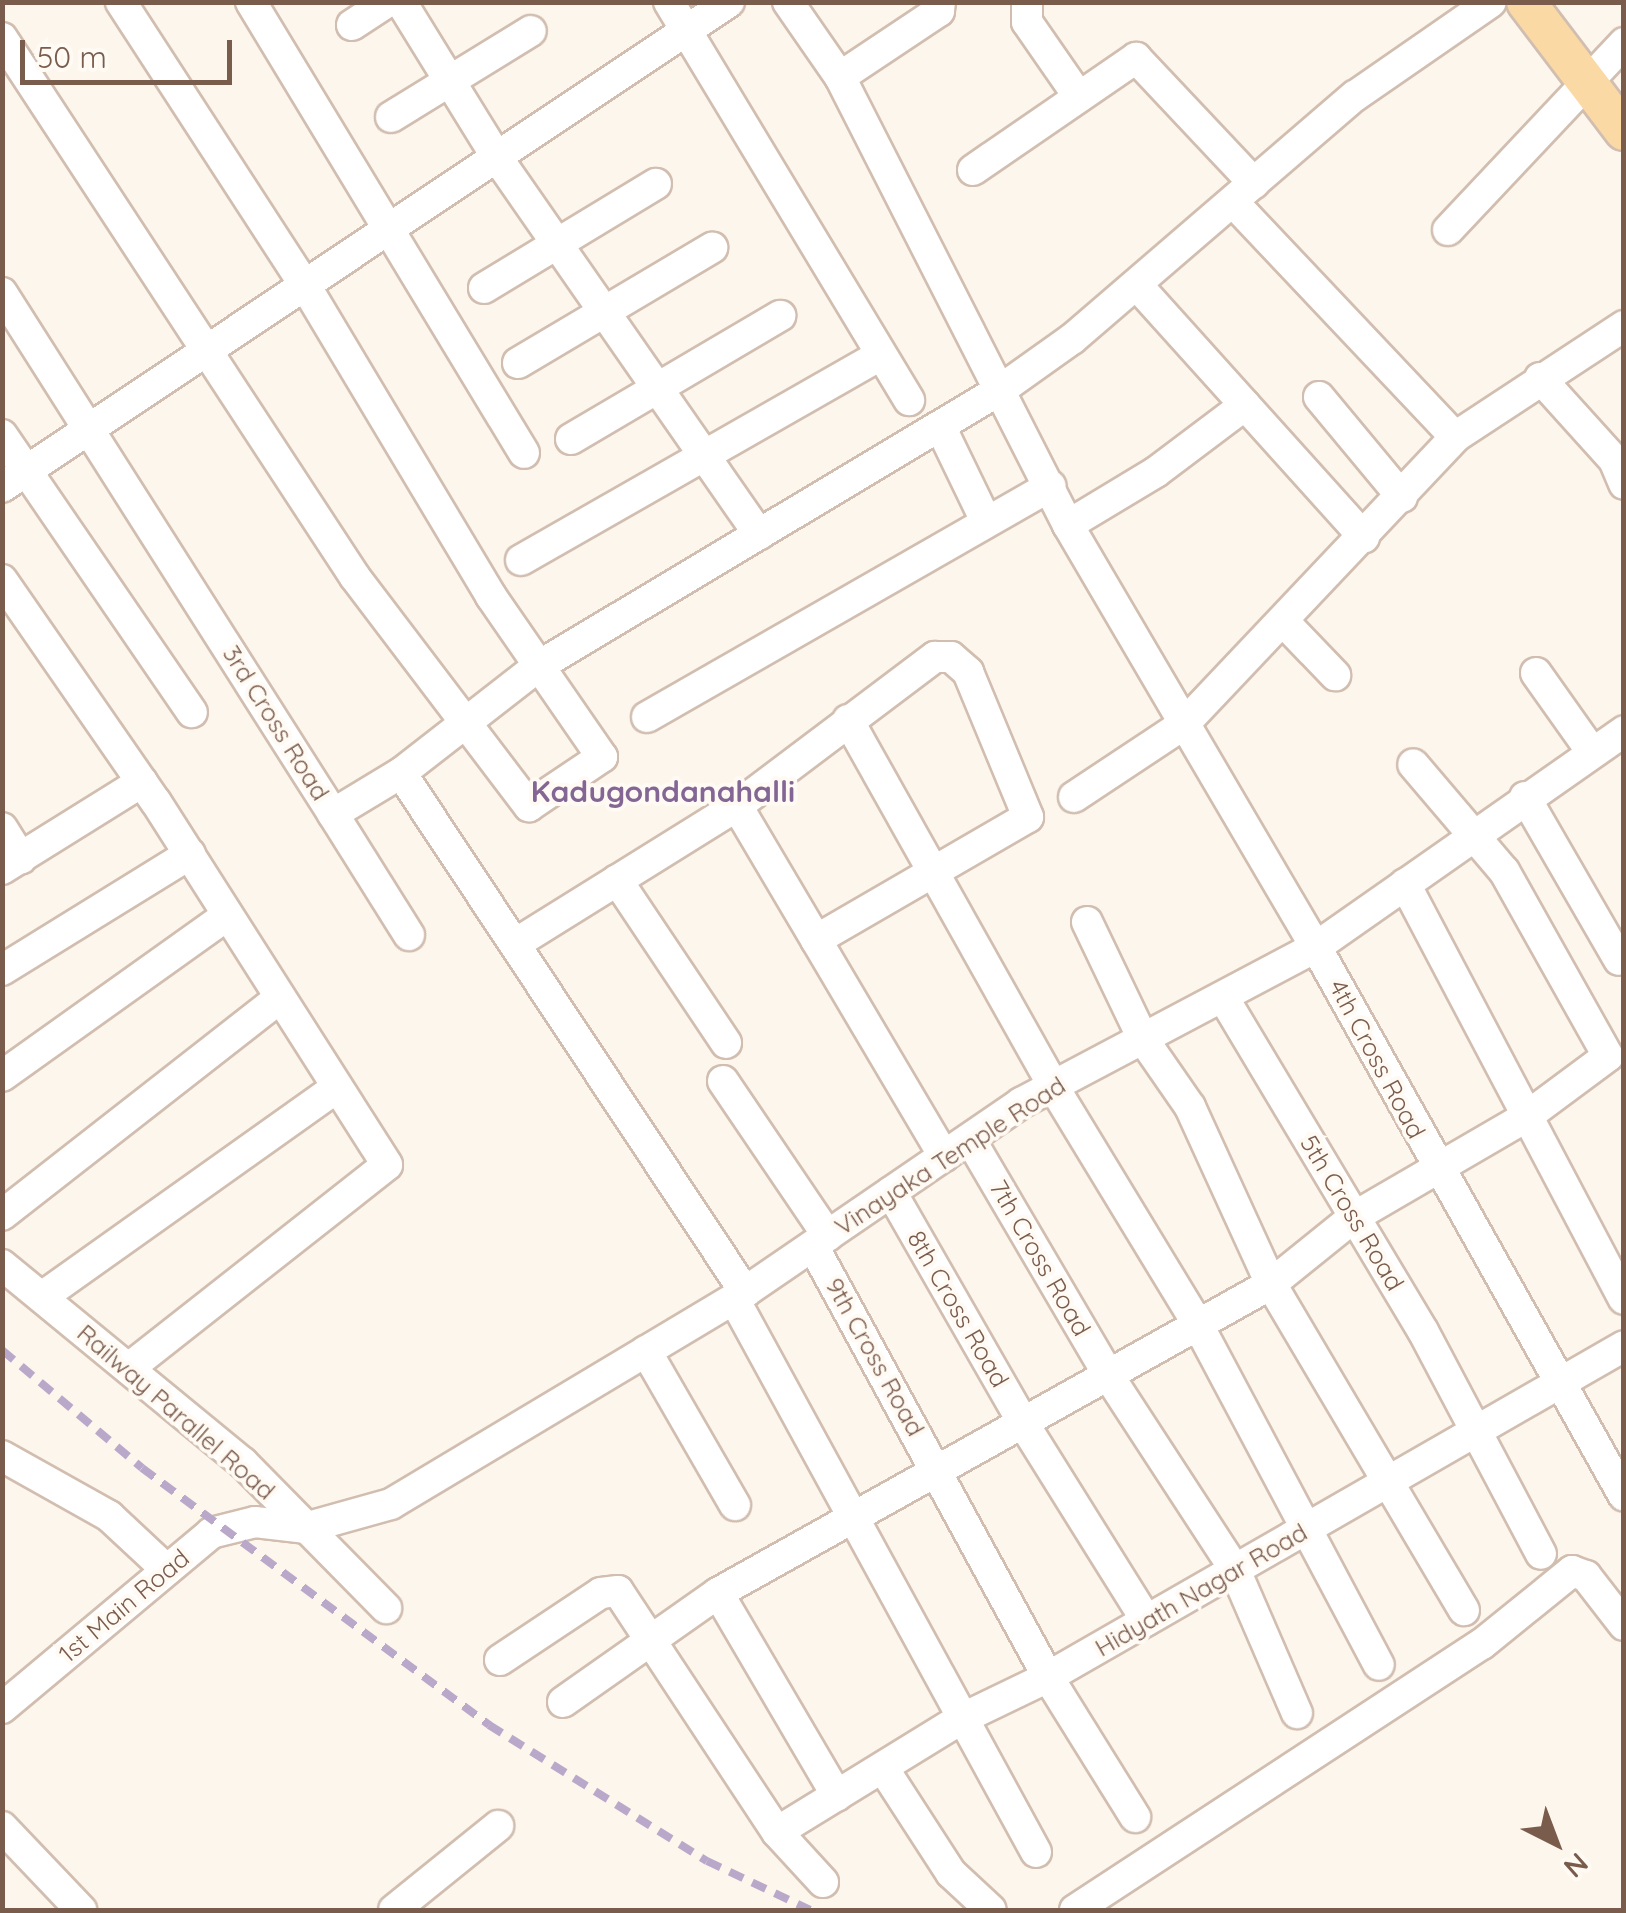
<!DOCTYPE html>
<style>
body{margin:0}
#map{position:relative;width:1626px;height:1913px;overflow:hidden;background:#fdf6ec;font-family:Quicksand,sans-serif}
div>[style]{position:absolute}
.roads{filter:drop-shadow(2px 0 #d1beb0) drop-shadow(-2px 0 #d1beb0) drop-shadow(0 2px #d1beb0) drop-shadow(0 -2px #d1beb0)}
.minor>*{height:30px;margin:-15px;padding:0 15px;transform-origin:15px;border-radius:15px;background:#fff}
.major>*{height:38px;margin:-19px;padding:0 19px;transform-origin:19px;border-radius:19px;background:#fbd9a5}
.rail>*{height:8px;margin-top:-4px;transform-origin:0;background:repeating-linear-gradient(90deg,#b9a8c9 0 15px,transparent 0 25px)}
span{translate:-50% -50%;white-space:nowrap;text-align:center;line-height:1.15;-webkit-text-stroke:8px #fffaf3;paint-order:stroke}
.street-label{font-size:25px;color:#7a5c4d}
.quarter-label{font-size:30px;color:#846695;font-weight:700}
.frame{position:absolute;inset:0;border:5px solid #7a5c4d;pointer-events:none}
.north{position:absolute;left:1506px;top:1793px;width:100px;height:100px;-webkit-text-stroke:8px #fffaf3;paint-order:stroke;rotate:138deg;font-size:28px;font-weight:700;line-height:40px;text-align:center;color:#7a5c4d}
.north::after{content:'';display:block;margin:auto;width:35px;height:45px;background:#7a5c4d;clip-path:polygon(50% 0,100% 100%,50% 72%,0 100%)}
.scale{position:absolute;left:20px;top:40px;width:212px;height:45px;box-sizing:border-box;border:5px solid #7a5c4d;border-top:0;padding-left:12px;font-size:30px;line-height:35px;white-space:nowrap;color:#7a5c4d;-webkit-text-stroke:8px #fffaf3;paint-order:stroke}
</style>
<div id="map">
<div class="roads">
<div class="minor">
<i style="left:251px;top:2px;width:527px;rotate:58.81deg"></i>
<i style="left:401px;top:2px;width:181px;rotate:58.3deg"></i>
<i style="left:496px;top:156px;width:461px;rotate:55.2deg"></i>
<i style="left:669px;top:2px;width:465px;rotate:58.9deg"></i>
<i style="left:788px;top:2px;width:91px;rotate:55.3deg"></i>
<i style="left:840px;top:77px;width:503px;rotate:63.03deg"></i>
<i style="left:1068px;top:525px;width:489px;rotate:59.6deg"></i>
<i style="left:1316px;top:947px;width:629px;rotate:60.71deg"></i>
<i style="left:1027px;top:2px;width:20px;rotate:90deg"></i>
<i style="left:1027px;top:22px;width:91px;rotate:55.3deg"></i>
<i style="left:352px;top:25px;width:42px;rotate:-33.3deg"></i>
<i style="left:2px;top:38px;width:644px;rotate:56.78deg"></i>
<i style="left:355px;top:577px;width:288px;rotate:52.8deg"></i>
<i style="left:529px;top:806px;width:88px;rotate:-33.9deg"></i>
<i style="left:602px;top:757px;width:196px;rotate:-124.6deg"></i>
<i style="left:491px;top:596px;width:364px;rotate:-120.9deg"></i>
<i style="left:304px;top:284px;width:336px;rotate:-123deg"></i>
<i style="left:840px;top:77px;width:119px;rotate:-33.7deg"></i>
<i style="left:939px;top:11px;width:9px;rotate:-84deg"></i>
<i style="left:391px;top:117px;width:164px;rotate:-31.6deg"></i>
<i style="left:973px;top:170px;width:198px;rotate:-34.5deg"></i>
<i style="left:1136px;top:58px;width:172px;rotate:46.7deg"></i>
<i style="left:1233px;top:202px;width:323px;rotate:46.6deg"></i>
<i style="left:1448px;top:230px;width:257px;rotate:-46.7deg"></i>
<i style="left:484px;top:288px;width:201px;rotate:-31.2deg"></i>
<i style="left:2px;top:293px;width:617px;rotate:57.57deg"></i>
<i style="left:333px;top:814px;width:79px;rotate:-31.1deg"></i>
<i style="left:401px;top:773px;width:623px;rotate:56.46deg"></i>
<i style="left:518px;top:363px;width:226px;rotate:-30.7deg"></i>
<i style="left:1540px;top:378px;width:110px;rotate:47.9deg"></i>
<i style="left:1614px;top:460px;width:26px;rotate:67deg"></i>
<i style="left:1319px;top:397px;width:130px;rotate:50.3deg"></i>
<i style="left:1245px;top:405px;width:178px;rotate:48deg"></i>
<i style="left:941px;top:428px;width:103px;rotate:64.2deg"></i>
<i style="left:2px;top:435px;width:336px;rotate:55.6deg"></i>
<i style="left:571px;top:439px;width:243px;rotate:-30.5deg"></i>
<i style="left:2px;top:487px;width:874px;rotate:-33.71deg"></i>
<i style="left:1068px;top:525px;width:103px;rotate:-31.1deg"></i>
<i style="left:1156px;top:472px;width:111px;rotate:-37deg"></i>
<i style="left:1245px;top:405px;width:161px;rotate:-132deg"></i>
<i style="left:521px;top:560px;width:413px;rotate:-29.7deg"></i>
<i style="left:2px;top:580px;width:270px;rotate:55.3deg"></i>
<i style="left:156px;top:802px;width:430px;rotate:57.5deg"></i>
<i style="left:387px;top:1165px;width:328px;rotate:141.8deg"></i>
<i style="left:1284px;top:622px;width:74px;rotate:46.1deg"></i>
<i style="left:1536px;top:673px;width:97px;rotate:54.7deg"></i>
<i style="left:647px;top:717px;width:465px;rotate:-29.8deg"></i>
<i style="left:848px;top:720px;width:420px;rotate:60.7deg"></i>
<i style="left:1053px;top:1086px;width:277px;rotate:58.7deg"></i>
<i style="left:1197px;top:1323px;width:387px;rotate:62deg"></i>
<i style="left:401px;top:773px;width:172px;rotate:-37.9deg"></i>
<i style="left:537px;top:667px;width:543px;rotate:-30.91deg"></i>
<i style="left:1003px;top:388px;width:85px;rotate:-35.4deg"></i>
<i style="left:1072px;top:339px;width:373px;rotate:-40.7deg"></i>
<i style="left:1355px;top:96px;width:165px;rotate:-34.7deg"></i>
<i style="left:1074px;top:797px;width:132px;rotate:-33.6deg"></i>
<i style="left:1184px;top:724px;width:395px;rotate:-46.6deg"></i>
<i style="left:1455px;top:437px;width:202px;rotate:-33.3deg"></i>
<i style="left:1525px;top:797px;width:188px;rotate:60deg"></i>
<i style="left:737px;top:806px;width:248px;rotate:-37deg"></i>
<i style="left:935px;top:657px;width:16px"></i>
<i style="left:951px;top:657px;width:23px;rotate:41deg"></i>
<i style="left:968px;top:672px;width:157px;rotate:67.5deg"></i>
<i style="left:1028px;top:817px;width:245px;rotate:149.9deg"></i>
<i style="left:333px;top:814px;width:143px;rotate:57.9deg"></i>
<i style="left:2px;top:828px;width:36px;rotate:58deg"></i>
<i style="left:2px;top:869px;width:165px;rotate:-31.9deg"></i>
<i style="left:617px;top:880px;width:196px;rotate:56.2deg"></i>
<i style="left:1405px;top:884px;width:469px;rotate:62.2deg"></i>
<i style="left:1087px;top:922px;width:130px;rotate:64.4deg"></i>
<i style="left:1143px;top:1039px;width:83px;rotate:55.3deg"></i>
<i style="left:1190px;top:1107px;width:195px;rotate:65.4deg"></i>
<i style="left:1271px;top:1284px;width:379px;rotate:59.4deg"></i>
<i style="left:515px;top:944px;width:261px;rotate:-31.9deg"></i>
<i style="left:737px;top:806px;width:407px;rotate:59.4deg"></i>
<i style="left:2px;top:970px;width:221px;rotate:-31.7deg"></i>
<i style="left:1223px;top:997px;width:389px;rotate:59.1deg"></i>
<i style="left:1423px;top:1331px;width:252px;rotate:62.1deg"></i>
<i style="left:2px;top:1076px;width:277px;rotate:-35.5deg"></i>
<i style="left:723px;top:1081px;width:187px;rotate:55.9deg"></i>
<i style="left:970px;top:1139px;width:277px;rotate:59.6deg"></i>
<i style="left:1110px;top:1378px;width:229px;rotate:56.9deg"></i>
<i style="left:1235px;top:1570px;width:156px;rotate:66.6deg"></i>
<i style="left:891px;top:1192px;width:270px;rotate:60.2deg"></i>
<i style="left:1025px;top:1426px;width:229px;rotate:58deg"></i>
<i style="left:2px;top:1215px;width:353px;rotate:-38deg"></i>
<i style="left:813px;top:1246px;width:491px;rotate:61.4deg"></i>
<i style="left:1048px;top:1677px;width:165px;rotate:58.1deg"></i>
<i style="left:2px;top:1265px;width:312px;rotate:39.4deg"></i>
<i style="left:243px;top:1463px;width:204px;rotate:45.4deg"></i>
<i style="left:42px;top:1297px;width:362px;rotate:-35.4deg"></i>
<i style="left:734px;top:1299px;width:630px;rotate:61.36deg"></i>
<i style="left:646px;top:1351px;width:178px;rotate:60deg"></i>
<i style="left:2px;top:1456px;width:123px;rotate:29.3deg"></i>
<i style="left:109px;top:1516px;width:79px;rotate:43deg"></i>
<i style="left:718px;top:1593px;width:235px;rotate:59.6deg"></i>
<i style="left:500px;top:1660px;width:121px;rotate:-33.6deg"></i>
<i style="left:601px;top:1593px;width:17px;rotate:-7deg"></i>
<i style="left:618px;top:1591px;width:289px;rotate:56.6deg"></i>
<i style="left:777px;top:1832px;width:68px;rotate:47.4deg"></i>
<i style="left:563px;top:1702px;width:189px;rotate:-35.1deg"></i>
<i style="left:718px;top:1593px;width:633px;rotate:-29.2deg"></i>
<i style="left:1271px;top:1284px;width:107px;rotate:-38.9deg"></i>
<i style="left:1354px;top:1217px;width:199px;rotate:-30.2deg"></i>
<i style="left:1526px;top:1117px;width:102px;rotate:-36.6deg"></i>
<i style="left:1608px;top:1056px;width:212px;rotate:-119.3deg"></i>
<i style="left:1504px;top:871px;width:140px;rotate:-130.4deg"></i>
<i style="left:2px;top:1708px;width:273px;rotate:-39.9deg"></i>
<i style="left:211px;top:1533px;width:45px;rotate:-14deg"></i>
<i style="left:255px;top:1522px;width:50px;rotate:6.8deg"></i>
<i style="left:305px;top:1528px;width:89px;rotate:-15.6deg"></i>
<i style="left:391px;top:1504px;width:413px;rotate:-30.9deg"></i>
<i style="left:745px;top:1292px;width:335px;rotate:-34.4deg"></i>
<i style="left:1021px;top:1103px;width:334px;rotate:-27.9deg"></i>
<i style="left:1316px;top:947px;width:376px;rotate:-35deg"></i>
<i style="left:883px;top:1768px;width:125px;rotate:57.1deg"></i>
<i style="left:951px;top:1873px;width:54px;rotate:42.8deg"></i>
<i style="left:2px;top:1827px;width:115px;rotate:46.4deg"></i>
<i style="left:777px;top:1832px;width:214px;rotate:-31.6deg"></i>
<i style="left:959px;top:1720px;width:99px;rotate:-25.8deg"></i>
<i style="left:1048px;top:1677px;width:664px;rotate:-29.88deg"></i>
<i style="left:394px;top:1910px;width:134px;rotate:-38.9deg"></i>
<i style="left:1075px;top:1910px;width:486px;rotate:-33.2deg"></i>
<i style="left:1482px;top:1644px;width:116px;rotate:-39deg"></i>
<i style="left:1572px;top:1571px;width:15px;rotate:20deg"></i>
<i style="left:1586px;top:1576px;width:62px;rotate:52.2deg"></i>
</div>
<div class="major">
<i style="left:1526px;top:2px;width:162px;rotate:52.8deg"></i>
</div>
</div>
<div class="rail">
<i style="left:2px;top:1350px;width:183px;rotate:40.1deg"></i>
<i style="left:142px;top:1468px;width:432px;rotate:36.5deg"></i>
<i style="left:489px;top:1725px;width:257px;rotate:32deg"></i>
<i style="left:707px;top:1861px;width:114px;rotate:25.4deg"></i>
</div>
<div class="street-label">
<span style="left:276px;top:723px;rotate:58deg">3rd Cross Road</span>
<span style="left:1377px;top:1059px;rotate:62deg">4th Cross Road</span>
<span style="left:950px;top:1156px;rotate:-33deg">Vinayaka Temple Road</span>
<span style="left:1352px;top:1213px;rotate:59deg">5th Cross Road</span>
<span style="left:1040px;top:1258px;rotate:60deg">7th Cross Road</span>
<span style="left:958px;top:1309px;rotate:60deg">8th Cross Road</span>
<span style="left:875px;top:1357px;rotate:61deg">9th Cross Road</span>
<span style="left:176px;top:1412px;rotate:41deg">Railway Parallel Road</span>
<span style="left:1201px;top:1590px;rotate:-30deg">Hidyath Nagar Road</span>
<span style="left:124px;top:1606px;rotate:-40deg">1st Main Road</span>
</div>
<div class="quarter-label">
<span style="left:663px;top:791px">Kadugondanahalli</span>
</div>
<div class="frame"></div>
<div class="north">N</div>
<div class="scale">50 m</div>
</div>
